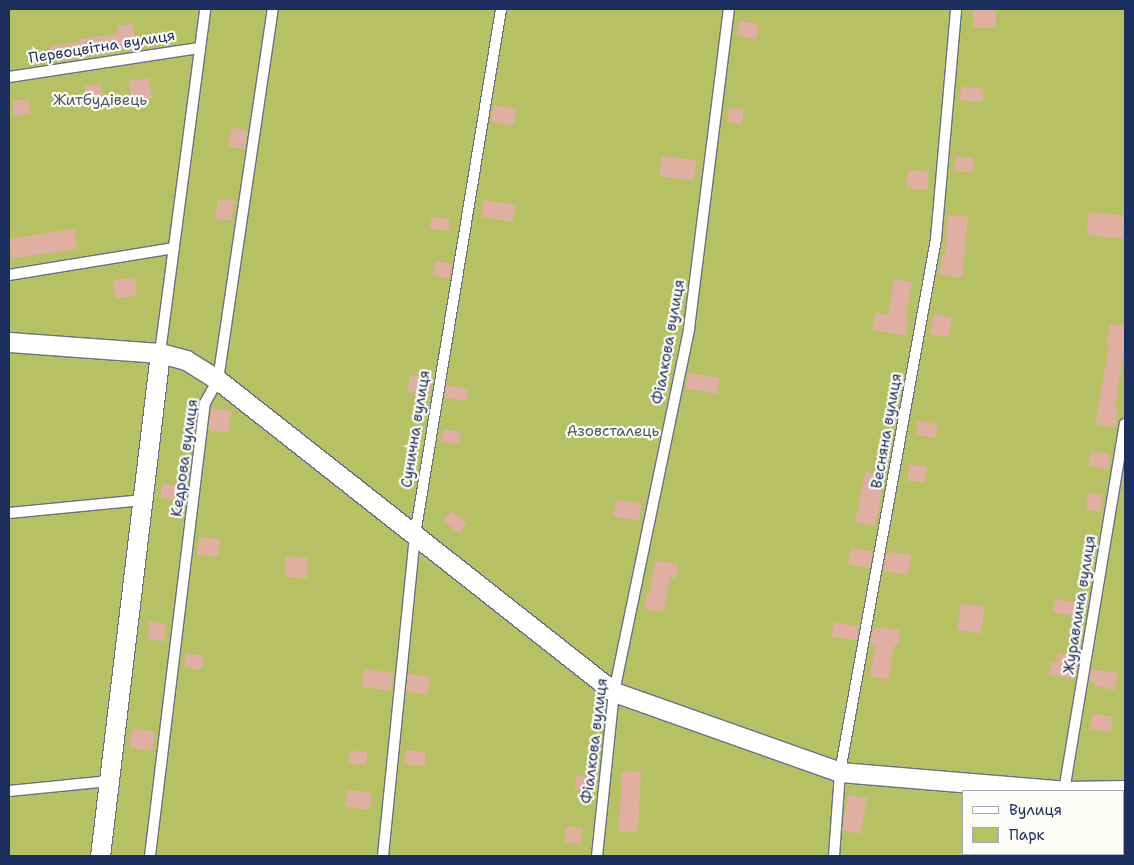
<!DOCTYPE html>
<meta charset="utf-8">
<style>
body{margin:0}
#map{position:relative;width:1134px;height:865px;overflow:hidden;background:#f0ebd4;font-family:"Shantell Sans",sans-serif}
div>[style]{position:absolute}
.green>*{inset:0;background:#b5c162}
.building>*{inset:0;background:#e1afa2;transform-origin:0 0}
.roads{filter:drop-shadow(1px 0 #667187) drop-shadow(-1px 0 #667187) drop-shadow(0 1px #667187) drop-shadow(0 -1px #667187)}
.lane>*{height:10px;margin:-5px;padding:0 5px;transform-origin:5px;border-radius:5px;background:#fff}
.street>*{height:19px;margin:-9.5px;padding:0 9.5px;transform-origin:9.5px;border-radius:9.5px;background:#fff}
span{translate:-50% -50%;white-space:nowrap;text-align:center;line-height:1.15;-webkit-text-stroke:4.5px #fdfcf7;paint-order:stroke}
.street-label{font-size:15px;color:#1b2f5e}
.park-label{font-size:15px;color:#495b5f}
.frame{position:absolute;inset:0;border:10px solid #1b2f5e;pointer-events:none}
.legend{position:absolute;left:962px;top:790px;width:162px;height:65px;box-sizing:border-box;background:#fdfcf7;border:1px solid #a3aaba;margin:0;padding:6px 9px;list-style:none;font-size:15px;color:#1b2f5e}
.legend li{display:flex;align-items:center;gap:10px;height:25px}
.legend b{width:25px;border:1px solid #a3aaba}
</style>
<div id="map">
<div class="green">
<i style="clip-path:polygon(evenodd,9px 9px,1125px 9px,1125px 856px,9px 856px,9px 9px,963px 791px,1123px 791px,1123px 854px,963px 854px,963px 791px)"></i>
</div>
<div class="building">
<i style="left:973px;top:9px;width:23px;height:19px"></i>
<i style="left:739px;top:21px;width:20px;height:15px;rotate:9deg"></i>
<i style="clip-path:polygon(133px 24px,137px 48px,52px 62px,50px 46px,80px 42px,79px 39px,118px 34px,117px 26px)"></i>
<i style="left:149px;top:78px;width:20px;height:21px;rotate:81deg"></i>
<i style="left:101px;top:84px;width:20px;height:17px;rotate:81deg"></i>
<i style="left:961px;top:87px;width:23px;height:13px;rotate:5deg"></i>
<i style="left:29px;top:99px;width:15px;height:17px;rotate:82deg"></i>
<i style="left:494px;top:105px;width:23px;height:17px;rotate:10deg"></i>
<i style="left:729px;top:107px;width:15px;height:15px;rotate:8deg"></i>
<i style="left:231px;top:128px;width:16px;height:19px;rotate:7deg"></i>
<i style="left:662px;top:156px;width:35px;height:20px;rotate:8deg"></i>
<i style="left:956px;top:156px;width:18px;height:15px;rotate:6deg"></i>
<i style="left:908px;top:170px;width:21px;height:18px;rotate:5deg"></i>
<i style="left:218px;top:199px;width:16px;height:20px;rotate:7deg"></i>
<i style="left:484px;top:200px;width:32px;height:17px;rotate:9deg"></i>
<i style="left:1089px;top:212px;width:36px;height:23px;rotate:6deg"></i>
<i style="clip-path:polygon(948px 215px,968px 217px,962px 278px,939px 274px,943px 254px,945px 254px)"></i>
<i style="left:431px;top:217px;width:19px;height:12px;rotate:6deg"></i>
<i style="left:74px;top:229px;width:20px;height:66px;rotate:81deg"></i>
<i style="left:435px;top:261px;width:17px;height:15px;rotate:10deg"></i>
<i style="left:135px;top:278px;width:18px;height:22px;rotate:84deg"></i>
<i style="clip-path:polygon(894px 279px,912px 282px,906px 318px,909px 319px,906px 336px,872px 330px,875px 313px,888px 315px)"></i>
<i style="left:934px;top:314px;width:19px;height:20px;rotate:12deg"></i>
<i style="clip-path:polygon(1110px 324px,1125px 327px,1125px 344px,1115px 407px,1118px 407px,1115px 428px,1095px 424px,1109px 347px,1106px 346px)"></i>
<i style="left:688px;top:373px;width:32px;height:16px;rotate:9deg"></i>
<i style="left:410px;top:375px;width:22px;height:17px;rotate:8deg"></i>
<i style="left:446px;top:385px;width:23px;height:13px;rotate:10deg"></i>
<i style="left:212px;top:408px;width:20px;height:22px;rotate:9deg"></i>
<i style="left:918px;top:421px;width:20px;height:14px;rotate:9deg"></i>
<i style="left:443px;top:429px;width:18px;height:13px;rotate:9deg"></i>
<i style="left:1091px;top:451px;width:20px;height:15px;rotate:9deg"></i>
<i style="left:909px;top:464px;width:18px;height:17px;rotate:6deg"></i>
<i style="left:865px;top:472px;width:20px;height:51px;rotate:11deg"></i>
<i style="left:162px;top:484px;width:18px;height:14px;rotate:6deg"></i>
<i style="left:1088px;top:493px;width:15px;height:17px;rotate:8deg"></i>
<i style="left:616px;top:500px;width:26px;height:17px;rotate:9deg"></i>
<i style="left:451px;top:511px;width:20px;height:13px;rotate:37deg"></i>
<i style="left:199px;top:537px;width:21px;height:18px;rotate:5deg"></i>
<i style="left:851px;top:548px;width:22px;height:17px;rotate:10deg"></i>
<i style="clip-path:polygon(890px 552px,911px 555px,908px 575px,883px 571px,886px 554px,889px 554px)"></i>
<i style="left:286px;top:556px;width:22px;height:21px;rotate:5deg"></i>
<i style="clip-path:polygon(655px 560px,678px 564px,676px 578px,670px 577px,664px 612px,644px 609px,646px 595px,649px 595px)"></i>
<i style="left:1055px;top:599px;width:25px;height:14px;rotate:9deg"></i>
<i style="left:961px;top:603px;width:24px;height:27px;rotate:9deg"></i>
<i style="left:150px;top:621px;width:17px;height:18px;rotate:10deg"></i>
<i style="left:834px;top:622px;width:25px;height:15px;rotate:9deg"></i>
<i style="clip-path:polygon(880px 627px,900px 630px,898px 646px,894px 646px,889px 680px,870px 677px,875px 645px,870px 644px,873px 628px,879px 629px)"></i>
<i style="left:186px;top:653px;width:18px;height:14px;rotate:9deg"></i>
<i style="clip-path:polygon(1058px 653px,1078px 657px,1076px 679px,1049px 675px,1051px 662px,1056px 663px)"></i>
<i style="left:364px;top:669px;width:30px;height:18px;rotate:8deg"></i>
<i style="clip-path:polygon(1091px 669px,1118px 673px,1115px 690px,1094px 686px,1095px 682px,1089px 681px)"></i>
<i style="left:408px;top:674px;width:22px;height:18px;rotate:8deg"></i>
<i style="left:1092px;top:714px;width:21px;height:15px;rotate:8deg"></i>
<i style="left:132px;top:729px;width:23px;height:19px;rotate:7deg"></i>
<i style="left:406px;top:750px;width:20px;height:14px;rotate:6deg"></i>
<i style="left:349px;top:751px;width:18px;height:13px;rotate:3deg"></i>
<i style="left:622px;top:771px;width:19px;height:60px;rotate:3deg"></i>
<i style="left:576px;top:776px;width:13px;height:14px;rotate:4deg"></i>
<i style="left:347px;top:790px;width:25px;height:17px;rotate:7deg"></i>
<i style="left:848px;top:795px;width:19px;height:36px;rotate:9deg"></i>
<i style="left:566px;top:826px;width:17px;height:16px;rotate:7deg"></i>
</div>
<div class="roads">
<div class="lane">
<i style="left:9px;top:77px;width:192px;rotate:-8.7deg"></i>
<i style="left:9px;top:275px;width:167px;rotate:-9.3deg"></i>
<i style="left:160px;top:353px;width:347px;rotate:-82.5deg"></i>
<i style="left:9px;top:513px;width:135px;rotate:-5.5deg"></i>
<i style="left:9px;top:791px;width:101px;rotate:-5.7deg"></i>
<i style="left:1064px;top:791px;width:372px;rotate:-80.6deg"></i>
<i style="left:1031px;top:854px;width:2px;rotate:90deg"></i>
<i style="left:150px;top:856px;width:456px;rotate:-83.1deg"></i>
<i style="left:205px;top:403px;width:26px;rotate:-61deg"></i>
<i style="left:218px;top:380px;width:375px;rotate:-81.6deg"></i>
<i style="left:383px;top:856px;width:323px;rotate:-84.3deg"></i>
<i style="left:415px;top:535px;width:533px;rotate:-80.71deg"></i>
<i style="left:597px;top:856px;width:165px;rotate:-84.1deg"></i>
<i style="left:614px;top:692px;width:371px;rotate:-78.3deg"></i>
<i style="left:689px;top:329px;width:322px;rotate:-82.9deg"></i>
<i style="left:834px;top:856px;width:84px;rotate:-85.9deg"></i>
<i style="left:840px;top:772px;width:542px;rotate:-79.79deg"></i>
<i style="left:936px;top:239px;width:231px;rotate:-85deg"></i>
</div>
<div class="street">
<i style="left:9px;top:342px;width:151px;rotate:4.2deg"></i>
<i style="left:160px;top:353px;width:27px;rotate:15deg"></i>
<i style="left:186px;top:360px;width:38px;rotate:32deg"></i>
<i style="left:218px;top:380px;width:504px;rotate:38.23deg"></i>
<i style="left:614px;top:692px;width:240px;rotate:19.5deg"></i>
<i style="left:840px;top:772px;width:225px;rotate:4.8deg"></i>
<i style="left:1064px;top:791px;width:61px;rotate:-0.9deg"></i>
<i style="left:100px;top:856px;width:507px;rotate:-83.2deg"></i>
</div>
</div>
<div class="street-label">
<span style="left:102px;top:47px;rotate:-9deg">Первоцвітна вулиця</span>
<span style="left:669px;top:342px;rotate:-80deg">Фіалкова вулиця</span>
<span style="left:416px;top:429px;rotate:-81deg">Сунична вулиця</span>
<span style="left:887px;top:431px;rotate:-80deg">Весняна вулиця</span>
<span style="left:185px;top:458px;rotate:-82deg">Кедрова вулиця</span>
<span style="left:1080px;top:605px;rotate:-81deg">Журавлина вулиця</span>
<span style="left:595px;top:741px;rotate:-83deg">Фіалкова вулиця</span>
</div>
<div class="park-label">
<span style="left:100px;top:101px">Житбудівець</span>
<span style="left:613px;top:432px">Азовсталець</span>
</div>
<div class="frame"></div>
<ul class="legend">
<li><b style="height:6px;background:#fff"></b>Вулиця</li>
<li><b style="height:14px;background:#b5c162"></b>Парк</li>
</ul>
</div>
